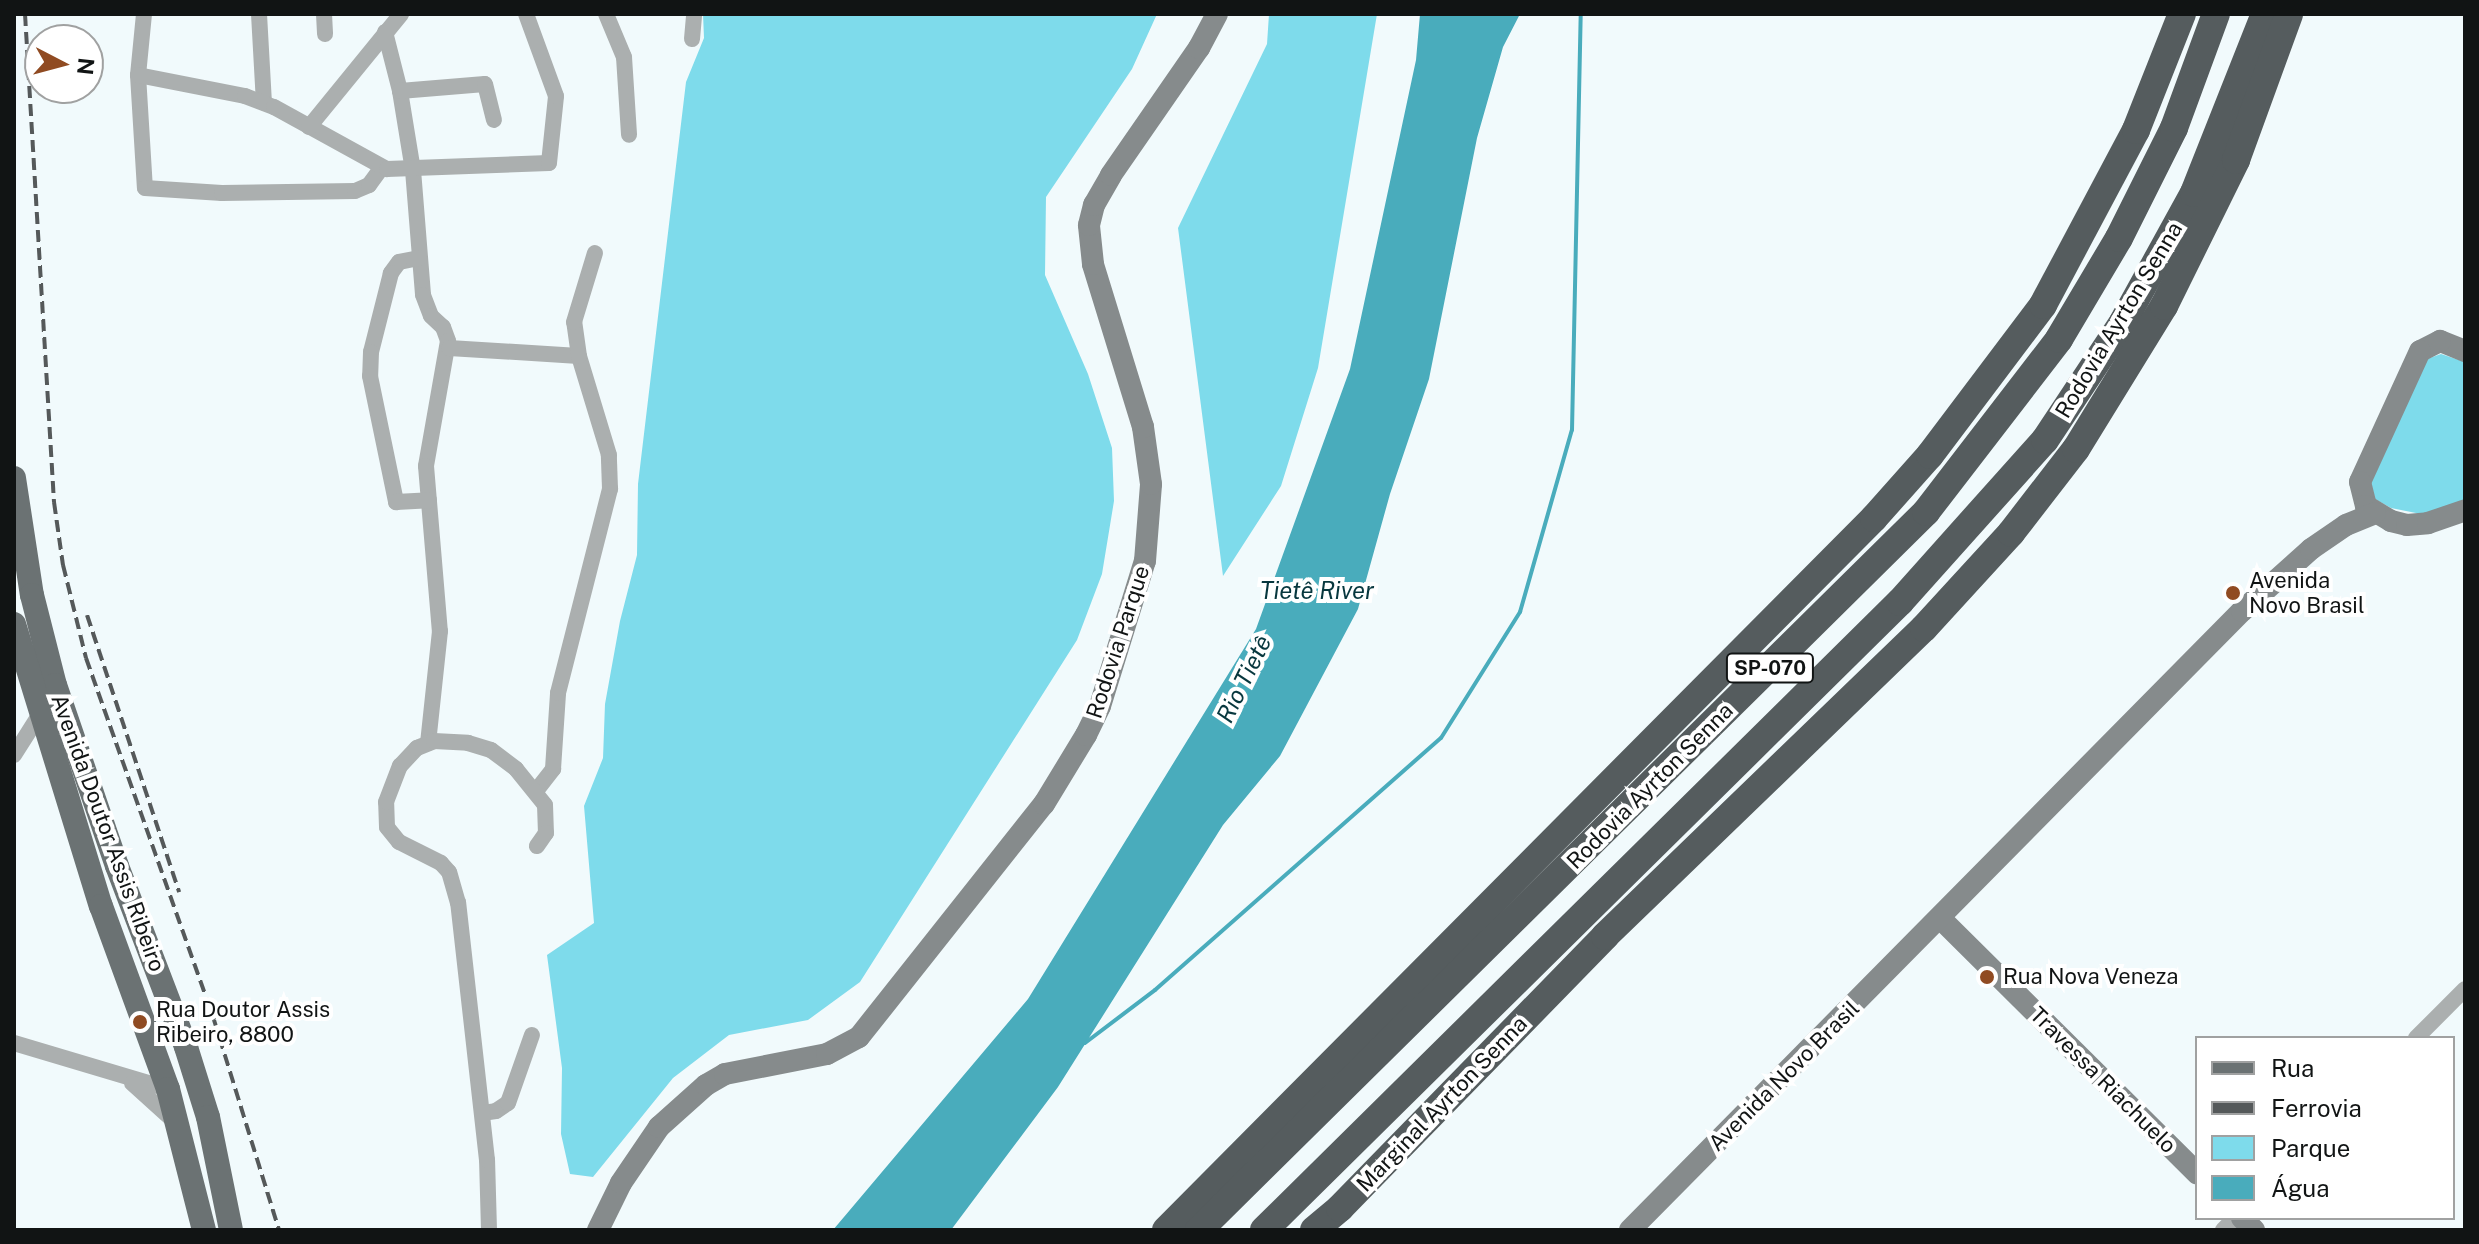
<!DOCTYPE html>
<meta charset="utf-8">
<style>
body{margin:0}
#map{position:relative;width:2479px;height:1244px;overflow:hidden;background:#f1fafc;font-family:"Public Sans",sans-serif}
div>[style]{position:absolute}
.green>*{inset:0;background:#7edbeb}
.water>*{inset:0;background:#49acbc}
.stream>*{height:4px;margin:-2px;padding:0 2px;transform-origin:2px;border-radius:2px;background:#49acbc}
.street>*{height:16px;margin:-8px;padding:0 8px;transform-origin:8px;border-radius:8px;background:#abafaf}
.secondary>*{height:22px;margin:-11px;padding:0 11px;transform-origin:11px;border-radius:11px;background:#868b8c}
.primary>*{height:24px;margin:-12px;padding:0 12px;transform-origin:12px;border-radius:12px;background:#6b7273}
.highway>*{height:28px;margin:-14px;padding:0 14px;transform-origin:14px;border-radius:14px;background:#555c5e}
.rail>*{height:4px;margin-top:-2px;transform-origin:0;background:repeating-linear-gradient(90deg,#55595a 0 12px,transparent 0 18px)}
.dots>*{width:22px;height:22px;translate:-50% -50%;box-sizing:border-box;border:4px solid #fff;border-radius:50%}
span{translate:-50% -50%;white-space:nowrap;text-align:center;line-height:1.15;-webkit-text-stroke:8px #fff;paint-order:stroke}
.shield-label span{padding:2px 6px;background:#fff;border:2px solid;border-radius:6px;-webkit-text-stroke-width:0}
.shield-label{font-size:20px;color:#111414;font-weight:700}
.street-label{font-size:22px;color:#111414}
.poi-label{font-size:22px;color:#111414}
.left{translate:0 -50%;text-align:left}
.water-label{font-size:24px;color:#07373e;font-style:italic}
.frame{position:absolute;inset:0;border:16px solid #111414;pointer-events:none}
.legend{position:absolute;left:2195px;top:1036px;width:260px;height:184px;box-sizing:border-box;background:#fff;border:2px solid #a0a1a1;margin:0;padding:10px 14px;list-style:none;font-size:24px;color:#111414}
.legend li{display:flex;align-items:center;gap:16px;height:40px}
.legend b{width:40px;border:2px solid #a0a1a1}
.north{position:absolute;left:24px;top:24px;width:80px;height:80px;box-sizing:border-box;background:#fff;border:2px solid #a0a1a1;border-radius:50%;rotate:96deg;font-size:22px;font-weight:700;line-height:32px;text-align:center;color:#111414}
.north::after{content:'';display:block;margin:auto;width:28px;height:36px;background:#904b22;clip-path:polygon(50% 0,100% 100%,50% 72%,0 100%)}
</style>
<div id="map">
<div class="green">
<i style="clip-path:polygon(703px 14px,1157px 14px,1132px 69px,1046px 197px,1045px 275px,1088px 374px,1112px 448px,1114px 501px,1102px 574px,1077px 640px,860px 982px,808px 1020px,729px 1035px,673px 1078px,593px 1177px,570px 1174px,561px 1134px,562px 1068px,547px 955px,594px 923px,584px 806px,603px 758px,605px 704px,620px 621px,637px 555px,638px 484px,686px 82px,704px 38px)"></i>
<i style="clip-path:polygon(1269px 14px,1377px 14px,1318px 368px,1281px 486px,1223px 576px,1178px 228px,1267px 44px)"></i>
<i style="clip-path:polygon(2441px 354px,2465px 362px,2465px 502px,2421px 514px,2391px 508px,2375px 499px,2371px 483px,2427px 359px)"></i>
</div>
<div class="water">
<i style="clip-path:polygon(1420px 14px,1520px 14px,1503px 47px,1477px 138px,1429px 379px,1390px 494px,1358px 609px,1280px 756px,1223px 825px,1058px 1087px,951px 1230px,833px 1230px,1028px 999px,1256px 629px,1350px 369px,1416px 60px)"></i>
</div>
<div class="stream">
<i style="left:1085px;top:1043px;width:88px;rotate:-37.1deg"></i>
<i style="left:1155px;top:990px;width:381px;rotate:-41.4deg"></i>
<i style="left:1441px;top:738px;width:149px;rotate:-57.9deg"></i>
<i style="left:1520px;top:612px;width:189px;rotate:-74.1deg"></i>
<i style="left:1572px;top:430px;width:416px;rotate:-88.8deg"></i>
</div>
<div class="street">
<i style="left:144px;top:14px;width:61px;rotate:95.6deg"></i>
<i style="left:138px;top:75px;width:113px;rotate:86.5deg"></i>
<i style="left:145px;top:188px;width:77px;rotate:3.7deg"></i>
<i style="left:222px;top:193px;width:133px;rotate:-0.9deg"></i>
<i style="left:355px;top:191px;width:15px;rotate:-23deg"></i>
<i style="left:369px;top:185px;width:22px;rotate:-54deg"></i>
<i style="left:259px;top:14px;width:89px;rotate:86.8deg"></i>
<i style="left:324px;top:14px;width:20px;rotate:87deg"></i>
<i style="left:606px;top:14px;width:47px;rotate:67.3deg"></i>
<i style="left:624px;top:57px;width:78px;rotate:86.3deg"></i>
<i style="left:385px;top:32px;width:61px;rotate:75.7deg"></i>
<i style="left:400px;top:91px;width:80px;rotate:80.7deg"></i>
<i style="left:413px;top:170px;width:125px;rotate:85.4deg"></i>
<i style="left:423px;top:295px;width:22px;rotate:69deg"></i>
<i style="left:431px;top:316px;width:16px;rotate:43deg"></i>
<i style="left:443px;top:327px;width:15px;rotate:70deg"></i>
<i style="left:448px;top:341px;width:127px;rotate:100deg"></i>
<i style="left:426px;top:466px;width:166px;rotate:85.2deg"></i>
<i style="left:440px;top:631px;width:113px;rotate:96.1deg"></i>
<i style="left:692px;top:39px;width:25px;rotate:-85deg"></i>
<i style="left:138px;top:75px;width:109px;rotate:11.1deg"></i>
<i style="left:245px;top:96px;width:31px;rotate:21deg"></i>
<i style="left:274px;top:107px;width:129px;rotate:28.8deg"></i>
<i style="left:387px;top:169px;width:162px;rotate:-2.1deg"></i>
<i style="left:549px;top:163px;width:67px;rotate:-84deg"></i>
<i style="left:556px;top:96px;width:87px;rotate:-110.1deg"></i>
<i style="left:400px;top:91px;width:85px;rotate:-4.7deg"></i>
<i style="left:485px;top:84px;width:37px;rotate:76deg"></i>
<i style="left:309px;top:127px;width:146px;rotate:-50.8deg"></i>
<i style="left:419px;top:258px;width:20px;rotate:169deg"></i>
<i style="left:399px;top:262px;width:14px;rotate:126deg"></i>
<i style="left:391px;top:273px;width:81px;rotate:104.2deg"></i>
<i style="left:371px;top:352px;width:24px;rotate:92deg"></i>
<i style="left:370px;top:376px;width:129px;rotate:78.3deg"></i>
<i style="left:396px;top:502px;width:33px;rotate:-3deg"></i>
<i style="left:449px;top:348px;width:130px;rotate:3.5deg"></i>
<i style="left:14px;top:755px;width:49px;rotate:-57.6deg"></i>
<i style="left:536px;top:791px;width:28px;rotate:-52deg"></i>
<i style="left:553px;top:769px;width:76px;rotate:-86.2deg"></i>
<i style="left:558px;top:693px;width:211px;rotate:-75.7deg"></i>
<i style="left:610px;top:489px;width:34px;rotate:-92deg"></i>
<i style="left:609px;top:455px;width:103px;rotate:-106.9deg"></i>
<i style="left:579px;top:356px;width:34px;rotate:-98deg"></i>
<i style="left:574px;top:322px;width:72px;rotate:-73.1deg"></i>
<i style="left:2416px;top:1038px;width:69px;rotate:-45deg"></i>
<i style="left:14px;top:1043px;width:161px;rotate:16.6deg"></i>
<i style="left:132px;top:1083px;width:57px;rotate:42.1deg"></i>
<i style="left:482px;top:1113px;width:14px;rotate:-8deg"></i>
<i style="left:496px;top:1111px;width:14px;rotate:-34deg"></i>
<i style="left:508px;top:1103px;width:72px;rotate:-70.6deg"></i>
<i style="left:489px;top:1230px;width:70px;rotate:-91.6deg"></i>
<i style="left:487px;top:1160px;width:259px;rotate:-96.4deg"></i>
<i style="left:458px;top:903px;width:32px;rotate:-106deg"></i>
<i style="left:449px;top:872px;width:12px;rotate:-132deg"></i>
<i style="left:441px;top:863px;width:47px;rotate:-153.4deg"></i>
<i style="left:399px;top:842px;width:19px;rotate:-129deg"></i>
<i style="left:387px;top:827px;width:25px;rotate:-92deg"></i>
<i style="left:386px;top:802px;width:39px;rotate:-69deg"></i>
<i style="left:400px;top:766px;width:25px;rotate:-47deg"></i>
<i style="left:417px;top:748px;width:18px;rotate:-22deg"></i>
<i style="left:434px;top:741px;width:34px;rotate:3deg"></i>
<i style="left:468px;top:743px;width:24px;rotate:17deg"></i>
<i style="left:491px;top:750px;width:31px;rotate:37deg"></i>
<i style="left:516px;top:769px;width:46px;rotate:51.1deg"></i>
<i style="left:545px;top:805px;width:28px;rotate:88deg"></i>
<i style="left:546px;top:833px;width:16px;rotate:125deg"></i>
<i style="left:2223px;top:1230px;width:17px;rotate:-45deg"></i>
</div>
<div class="secondary">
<i style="left:2465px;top:351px;width:27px;rotate:-158deg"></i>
<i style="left:2440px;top:341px;width:22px;rotate:153deg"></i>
<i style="left:2420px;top:351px;width:144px;rotate:114.6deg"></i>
<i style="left:2360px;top:482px;width:25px;rotate:76deg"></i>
<i style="left:2366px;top:506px;width:29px;rotate:31deg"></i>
<i style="left:2391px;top:521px;width:16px;rotate:14deg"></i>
<i style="left:2407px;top:525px;width:21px;rotate:-5deg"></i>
<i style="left:2428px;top:523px;width:39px;rotate:-19deg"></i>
<i style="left:1941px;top:919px;width:361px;rotate:44.8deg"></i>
<i style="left:2242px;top:1218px;width:17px;rotate:45deg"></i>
<i style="left:598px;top:1230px;width:52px;rotate:-63.9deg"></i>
<i style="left:621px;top:1183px;width:68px;rotate:-55.8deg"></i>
<i style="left:659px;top:1127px;width:63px;rotate:-41.8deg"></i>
<i style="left:706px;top:1085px;width:22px;rotate:-30deg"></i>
<i style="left:725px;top:1074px;width:104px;rotate:-11.1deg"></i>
<i style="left:827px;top:1054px;width:36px;rotate:-28deg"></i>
<i style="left:859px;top:1037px;width:298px;rotate:-51.6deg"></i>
<i style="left:1044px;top:804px;width:81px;rotate:-58.7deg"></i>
<i style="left:1086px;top:735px;width:32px;rotate:-64deg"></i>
<i style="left:1100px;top:706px;width:152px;rotate:-72.8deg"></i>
<i style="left:1145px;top:561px;width:77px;rotate:-85.5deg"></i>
<i style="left:1151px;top:484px;width:58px;rotate:-98deg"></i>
<i style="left:1143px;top:427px;width:170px;rotate:-107.1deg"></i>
<i style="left:1093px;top:264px;width:39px;rotate:-96deg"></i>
<i style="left:1089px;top:225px;width:21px;rotate:-76deg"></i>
<i style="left:1094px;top:205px;width:34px;rotate:-60deg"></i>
<i style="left:1111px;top:175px;width:155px;rotate:-55.3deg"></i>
<i style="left:1199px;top:48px;width:38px;rotate:-62deg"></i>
<i style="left:1630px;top:1230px;width:870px;rotate:-45.33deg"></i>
<i style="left:2242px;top:611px;width:93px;rotate:-41.9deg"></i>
<i style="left:2311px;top:549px;width:42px;rotate:-34.4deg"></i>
<i style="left:2346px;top:525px;width:31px;rotate:-22deg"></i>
</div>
<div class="primary">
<i style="left:14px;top:478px;width:118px;rotate:81.3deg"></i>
<i style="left:32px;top:595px;width:93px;rotate:75.7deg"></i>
<i style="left:55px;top:685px;width:191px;rotate:71.1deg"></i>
<i style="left:117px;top:866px;width:194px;rotate:69.1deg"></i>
<i style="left:186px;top:1047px;width:73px;rotate:72.6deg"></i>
<i style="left:208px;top:1117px;width:115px;rotate:78.5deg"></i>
<i style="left:14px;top:624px;width:295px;rotate:72.9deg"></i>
<i style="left:101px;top:906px;width:195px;rotate:69.9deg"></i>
<i style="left:168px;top:1089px;width:146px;rotate:75.7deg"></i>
</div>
<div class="highway">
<i style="left:1166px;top:1230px;width:1004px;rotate:-45.16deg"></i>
<i style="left:1874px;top:518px;width:84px;rotate:-48.4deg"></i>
<i style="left:1930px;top:455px;width:188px;rotate:-53deg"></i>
<i style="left:2043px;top:305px;width:198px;rotate:-62deg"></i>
<i style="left:2136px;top:130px;width:125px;rotate:-68.4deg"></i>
<i style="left:1199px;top:1230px;width:1022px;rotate:-44.64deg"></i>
<i style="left:1926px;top:512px;width:218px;rotate:-52.4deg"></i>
<i style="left:2059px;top:339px;width:117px;rotate:-59.3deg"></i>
<i style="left:2119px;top:238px;width:123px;rotate:-63.4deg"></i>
<i style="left:2174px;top:128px;width:121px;rotate:-69.8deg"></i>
<i style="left:1264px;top:1230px;width:894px;rotate:-44.64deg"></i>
<i style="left:1900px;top:602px;width:217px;rotate:-48.2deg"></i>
<i style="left:2045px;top:440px;width:141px;rotate:-56.5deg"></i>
<i style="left:2123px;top:322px;width:147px;rotate:-61.2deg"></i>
<i style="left:2194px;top:193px;width:193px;rotate:-68.4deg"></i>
<i style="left:1314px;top:1230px;width:34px;rotate:-40deg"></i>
<i style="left:1340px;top:1208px;width:380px;rotate:-45.7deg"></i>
<i style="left:1605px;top:936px;width:443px;rotate:-44deg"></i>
<i style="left:1924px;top:628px;width:129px;rotate:-47.5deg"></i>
<i style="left:2011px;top:533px;width:106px;rotate:-52.3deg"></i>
<i style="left:2076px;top:449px;width:168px;rotate:-58.4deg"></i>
<i style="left:2164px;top:306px;width:163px;rotate:-63.7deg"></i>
<i style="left:2236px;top:160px;width:155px;rotate:-70deg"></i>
</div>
<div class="rail">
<i style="left:25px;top:14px;width:489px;rotate:86.6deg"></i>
<i style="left:54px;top:502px;width:64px;rotate:81.9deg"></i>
<i style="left:63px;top:565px;width:96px;rotate:76.1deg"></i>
<i style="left:86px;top:658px;width:384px;rotate:70.5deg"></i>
<i style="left:214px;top:1020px;width:220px;rotate:72.8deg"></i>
<i style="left:87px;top:615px;width:292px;rotate:71.6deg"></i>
</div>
<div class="dots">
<i style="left:2233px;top:593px;background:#904b22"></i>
<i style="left:1987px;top:977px;background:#904b22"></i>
<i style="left:140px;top:1022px;background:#904b22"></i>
</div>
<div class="shield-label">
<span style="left:1770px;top:668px">SP-070</span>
</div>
<div class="street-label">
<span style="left:2119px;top:320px;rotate:-59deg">Rodovia Ayrton Senna</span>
<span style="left:1118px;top:642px;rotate:-72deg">Rodovia Parque</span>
<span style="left:1650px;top:786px;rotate:-45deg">Rodovia Ayrton Senna</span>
<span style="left:108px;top:833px;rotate:70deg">Avenida Doutor Assis Ribeiro</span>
<span style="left:1784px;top:1076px;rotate:-45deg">Avenida Novo Brasil</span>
<span style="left:2103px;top:1080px;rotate:45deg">Travessa Riachuelo</span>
<span style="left:1442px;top:1104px;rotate:-46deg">Marginal Ayrton Senna</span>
</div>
<div class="poi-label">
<span class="left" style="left:2249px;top:593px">Avenida<br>Novo Brasil</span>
<span class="left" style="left:2003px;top:977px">Rua Nova Veneza</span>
<span class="left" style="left:156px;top:1022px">Rua Doutor Assis<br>Ribeiro, 8800</span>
</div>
<div class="water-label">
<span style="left:1317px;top:591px">Tietê River</span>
<span style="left:1244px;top:679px;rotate:-64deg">Rio Tietê</span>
</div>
<div class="frame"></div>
<ul class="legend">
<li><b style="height:10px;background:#6b7273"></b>Rua</li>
<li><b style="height:10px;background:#55595a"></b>Ferrovia</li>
<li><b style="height:22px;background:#7edbeb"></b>Parque</li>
<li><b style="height:22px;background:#49acbc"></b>Água</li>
</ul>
<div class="north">N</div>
</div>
